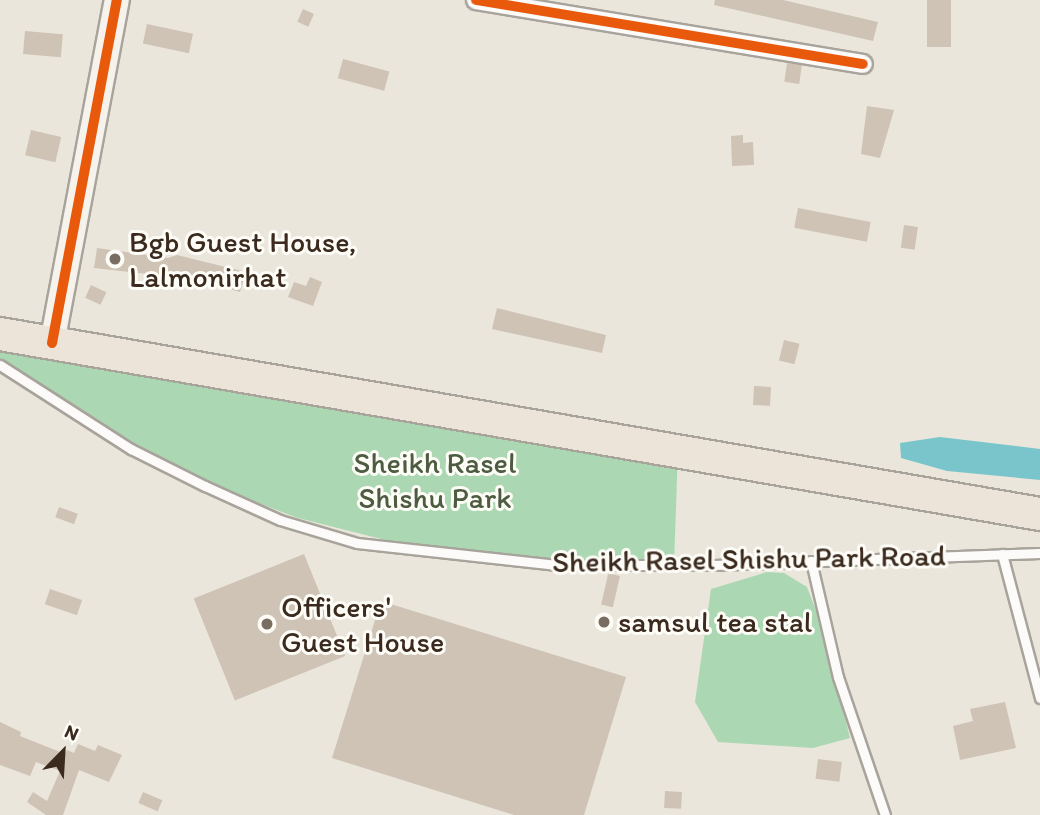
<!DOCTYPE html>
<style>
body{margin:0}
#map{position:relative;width:1040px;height:815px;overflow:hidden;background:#ebe6db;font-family:Itim,sans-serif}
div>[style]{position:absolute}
.green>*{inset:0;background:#abd8b2}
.water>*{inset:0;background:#7ac5cb}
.building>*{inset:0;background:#cec3b5;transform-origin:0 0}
.roads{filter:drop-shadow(2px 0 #a8a39b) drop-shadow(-2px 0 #a8a39b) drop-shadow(0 2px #a8a39b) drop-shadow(0 -2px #a8a39b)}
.lane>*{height:9px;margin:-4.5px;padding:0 4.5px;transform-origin:4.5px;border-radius:4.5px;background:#fcfbfa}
.street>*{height:18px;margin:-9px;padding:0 9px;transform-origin:9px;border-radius:9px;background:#fcfbfa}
.secondary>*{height:24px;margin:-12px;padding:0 12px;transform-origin:12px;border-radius:12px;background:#f6f2ec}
.highway>*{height:32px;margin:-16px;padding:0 16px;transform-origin:16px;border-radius:16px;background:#ece3d9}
.cycleway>*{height:10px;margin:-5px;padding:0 5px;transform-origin:5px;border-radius:5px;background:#e8590c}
.dots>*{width:19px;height:19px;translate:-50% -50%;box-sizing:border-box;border:4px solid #fdfcf7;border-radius:50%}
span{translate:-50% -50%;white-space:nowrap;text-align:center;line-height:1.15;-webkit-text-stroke:6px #fdfcf7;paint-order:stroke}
.poi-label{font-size:30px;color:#3b2a1e}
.left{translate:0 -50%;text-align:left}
.park-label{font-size:30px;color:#4d5b40}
.street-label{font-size:30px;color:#3b2a1e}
.north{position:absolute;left:28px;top:717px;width:70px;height:70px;-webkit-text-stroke:5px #fdfcf7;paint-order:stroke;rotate:24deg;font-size:19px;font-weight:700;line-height:28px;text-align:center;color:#3b2a1e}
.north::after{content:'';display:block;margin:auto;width:24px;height:32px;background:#3b2a1e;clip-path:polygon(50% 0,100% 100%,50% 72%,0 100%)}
</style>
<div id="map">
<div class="green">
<i style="clip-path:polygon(0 334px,678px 450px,674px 564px,616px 565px,433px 552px,298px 518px,229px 492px,71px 411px,0 365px)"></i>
<i style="clip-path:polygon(767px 572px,784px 573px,807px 587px,822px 626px,850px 738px,813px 748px,718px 742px,695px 702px,711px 589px)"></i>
</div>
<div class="water">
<i style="clip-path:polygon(940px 437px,1040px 449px,1040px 480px,947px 471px,901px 458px,900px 443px)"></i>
</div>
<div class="building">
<i style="clip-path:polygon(715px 0,783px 0,878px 22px,873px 41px,714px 5px)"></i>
<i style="left:927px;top:0;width:24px;height:47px"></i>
<i style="left:303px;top:9px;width:12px;height:14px;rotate:24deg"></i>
<i style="left:147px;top:24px;width:47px;height:20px;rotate:12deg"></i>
<i style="left:25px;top:31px;width:38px;height:23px;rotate:5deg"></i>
<i style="left:343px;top:59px;width:48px;height:20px;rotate:15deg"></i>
<i style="left:787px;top:63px;width:15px;height:19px;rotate:8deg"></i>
<i style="clip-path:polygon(867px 106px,894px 110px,880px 158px,861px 154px)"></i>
<i style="left:31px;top:130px;width:31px;height:26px;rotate:13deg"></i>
<i style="clip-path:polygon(743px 135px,743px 143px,753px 142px,754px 165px,732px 166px,731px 136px)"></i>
<i style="left:798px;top:208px;width:74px;height:20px;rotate:11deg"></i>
<i style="left:904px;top:225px;width:14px;height:23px;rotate:8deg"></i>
<i style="clip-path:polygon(97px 248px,168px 258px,177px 255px,246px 272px,240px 292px,206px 282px,204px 288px,166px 276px,94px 268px)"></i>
<i style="clip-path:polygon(310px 277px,322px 282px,313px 306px,288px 297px,294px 282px,306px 286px)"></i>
<i style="left:91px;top:285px;width:17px;height:14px;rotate:25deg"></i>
<i style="clip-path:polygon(497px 308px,606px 335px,602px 353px,492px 329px)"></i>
<i style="left:784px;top:340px;width:16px;height:21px;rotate:14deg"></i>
<i style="left:754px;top:386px;width:17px;height:19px;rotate:3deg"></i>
<i style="left:59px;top:507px;width:20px;height:11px;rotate:20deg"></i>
<i style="left:304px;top:554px;width:110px;height:119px;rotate:68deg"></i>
<i style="left:620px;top:576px;width:32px;height:12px;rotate:103deg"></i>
<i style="left:50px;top:589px;width:34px;height:16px;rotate:19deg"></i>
<i style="clip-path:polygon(381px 601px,626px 677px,584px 815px,514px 815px,332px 758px)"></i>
<i style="clip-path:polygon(1005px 702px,1016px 748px,960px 760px,953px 726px,973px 721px,970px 709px)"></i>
<i style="clip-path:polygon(0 722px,21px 732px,20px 736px,65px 754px,67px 750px,74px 753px,78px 744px,95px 751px,98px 745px,122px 755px,109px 782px,79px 770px,63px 815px,46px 815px,27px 802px,33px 792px,47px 801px,60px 771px,36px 762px,30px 776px,0 765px)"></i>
<i style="left:818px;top:759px;width:24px;height:20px;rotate:7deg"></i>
<i style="left:665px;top:791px;width:17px;height:17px;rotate:3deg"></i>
<i style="left:143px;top:792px;width:21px;height:12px;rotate:23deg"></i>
</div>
<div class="roads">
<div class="lane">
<i style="left:0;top:365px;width:156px;rotate:32.7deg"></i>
<i style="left:131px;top:449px;width:83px;rotate:26.6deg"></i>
<i style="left:205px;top:486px;width:82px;rotate:24.4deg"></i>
<i style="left:280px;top:520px;width:80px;rotate:16.6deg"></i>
<i style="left:357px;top:543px;width:199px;rotate:6.3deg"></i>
<i style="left:555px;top:565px;width:159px"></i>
<i style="left:714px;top:565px;width:326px;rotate:-2.1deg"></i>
<i style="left:1002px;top:554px;width:149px;rotate:75.2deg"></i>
<i style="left:811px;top:561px;width:119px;rotate:76.9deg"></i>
<i style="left:838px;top:677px;width:146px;rotate:71.2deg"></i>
</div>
<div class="street">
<i style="left:476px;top:0;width:392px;rotate:9.4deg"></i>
</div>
<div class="secondary">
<i style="left:52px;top:343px;width:349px;rotate:-79.3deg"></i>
</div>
<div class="highway">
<i style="left:0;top:334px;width:1055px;rotate:9.82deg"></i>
</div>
</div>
<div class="cycleway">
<i style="left:476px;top:0;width:392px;rotate:9.4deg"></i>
<i style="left:52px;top:343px;width:349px;rotate:-79.3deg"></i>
</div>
<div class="dots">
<i style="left:115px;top:259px;background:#796c60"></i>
<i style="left:604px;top:622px;background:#796c60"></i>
<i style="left:267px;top:624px;background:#796c60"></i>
</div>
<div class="poi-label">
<span class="left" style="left:129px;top:259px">Bgb Guest House,<br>Lalmonirhat</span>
<span class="left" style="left:281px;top:624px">Officers'<br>Guest House</span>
<span class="left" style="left:618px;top:622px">samsul tea stal</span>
</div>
<div class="park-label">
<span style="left:435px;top:480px">Sheikh Rasel<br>Shishu Park</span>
</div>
<div class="street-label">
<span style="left:749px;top:559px;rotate:-1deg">Sheikh Rasel Shishu Park Road</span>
</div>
<div class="north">N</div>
</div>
